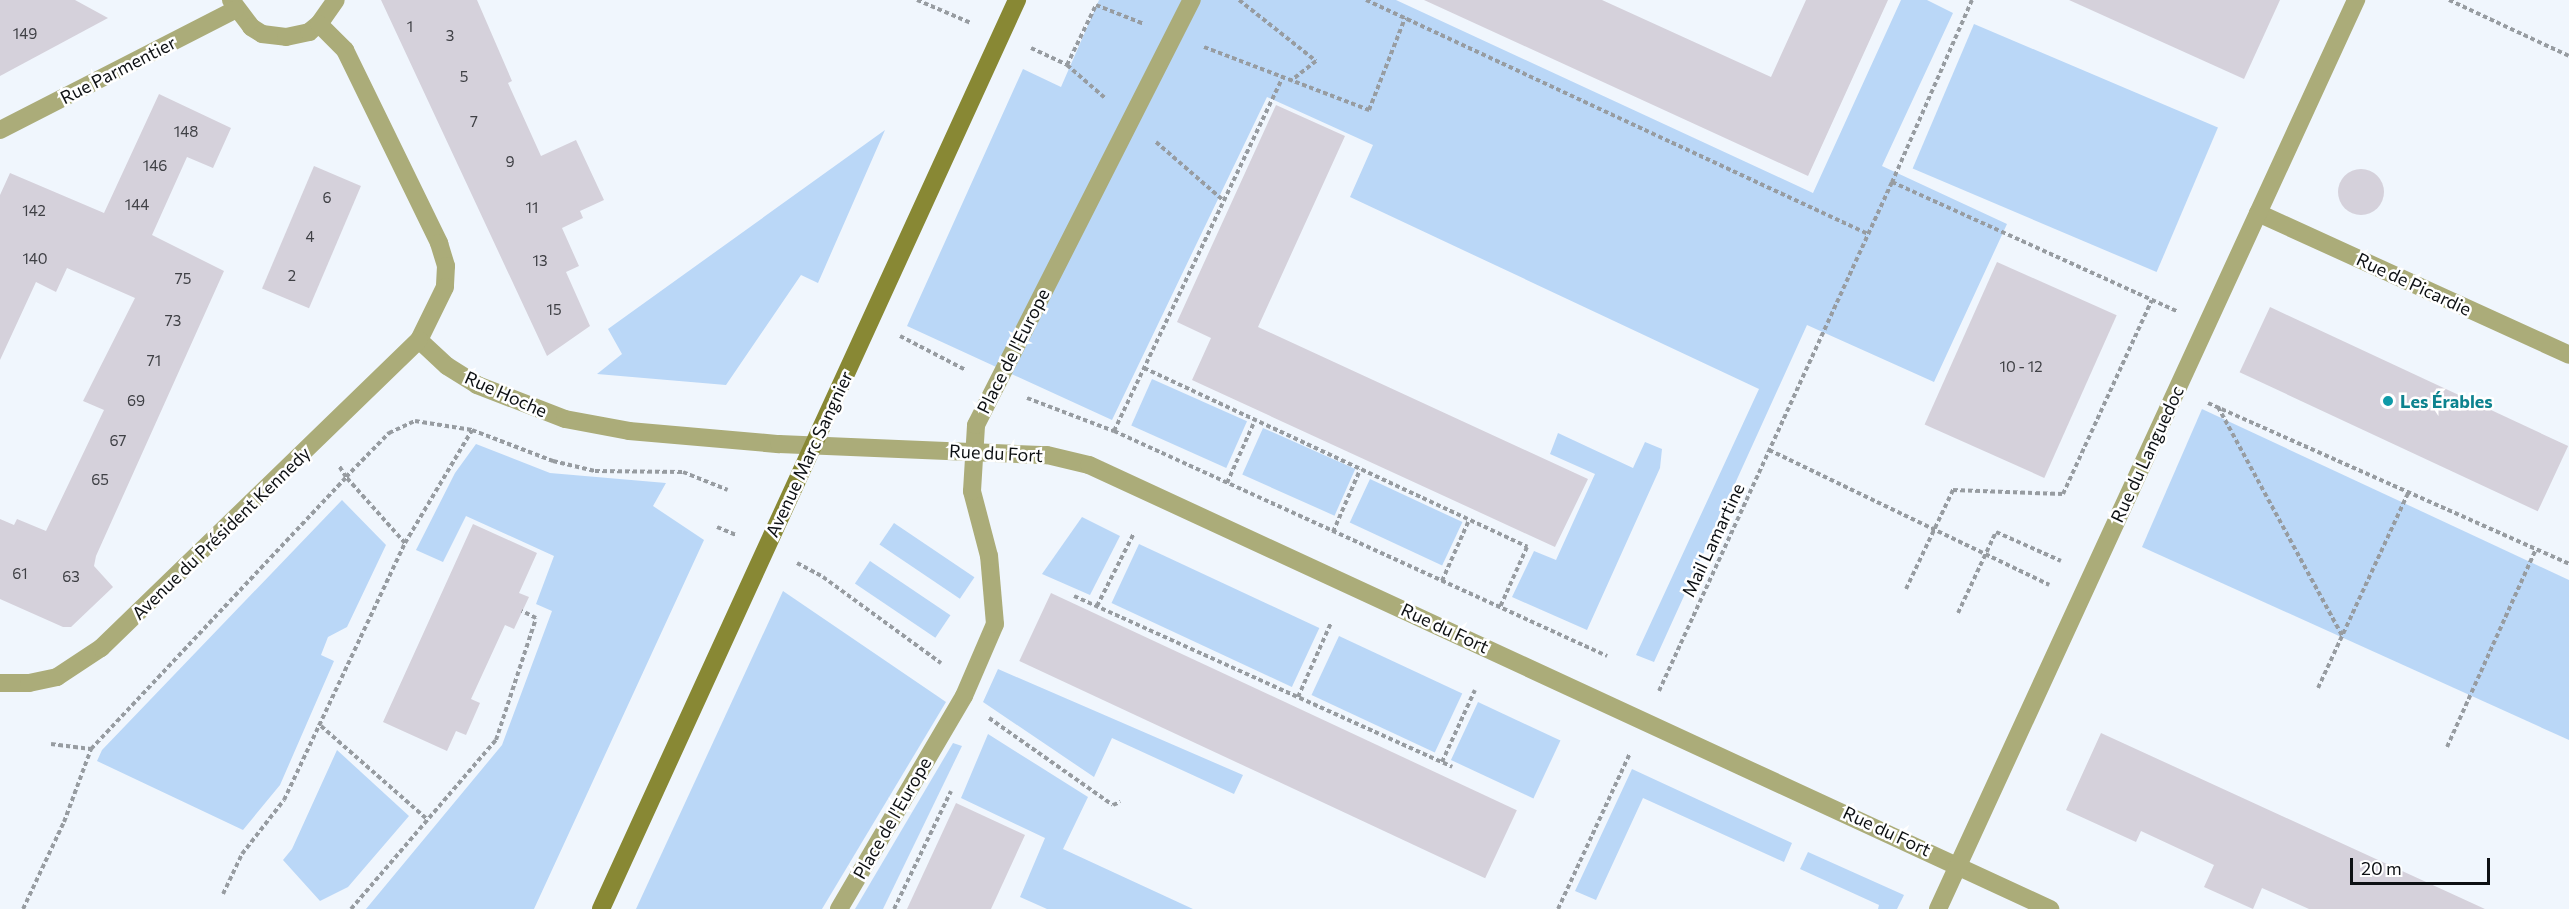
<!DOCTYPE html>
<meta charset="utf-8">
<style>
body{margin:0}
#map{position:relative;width:2569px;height:909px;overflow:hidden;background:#f0f6fd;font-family:Commissioner,sans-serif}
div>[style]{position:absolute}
.green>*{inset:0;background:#bad7f7;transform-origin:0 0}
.building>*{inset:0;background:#d5d1db;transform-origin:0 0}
.round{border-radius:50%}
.path>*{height:4px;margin-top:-2px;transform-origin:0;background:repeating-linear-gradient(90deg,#979ca1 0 4.5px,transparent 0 7.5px)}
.street>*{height:18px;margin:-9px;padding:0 9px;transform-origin:9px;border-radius:9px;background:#abac79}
.secondary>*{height:18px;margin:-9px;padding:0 9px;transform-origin:9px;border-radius:9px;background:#888834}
.dots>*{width:16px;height:16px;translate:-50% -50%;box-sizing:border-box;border:3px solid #fff;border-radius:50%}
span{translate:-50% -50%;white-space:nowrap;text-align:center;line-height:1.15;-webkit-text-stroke:5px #fff;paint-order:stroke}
.number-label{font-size:15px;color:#3f4045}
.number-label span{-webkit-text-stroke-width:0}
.street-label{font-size:18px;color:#0d1013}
.culture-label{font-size:18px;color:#0d838f;font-weight:700}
.left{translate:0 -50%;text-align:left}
.scale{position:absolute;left:2350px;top:858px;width:140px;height:27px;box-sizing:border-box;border:3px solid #0d1013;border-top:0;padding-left:8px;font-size:18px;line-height:21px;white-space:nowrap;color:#0d1013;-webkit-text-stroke:4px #fff;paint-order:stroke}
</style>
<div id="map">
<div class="green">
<i style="clip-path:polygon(1099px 0,1396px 0,1813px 193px,1901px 0,1927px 0,1953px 13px,1882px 166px,2007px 224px,1934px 382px,1807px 325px,1654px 662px,1636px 655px,1759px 389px,1350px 197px,1373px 145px,1267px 97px,1112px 420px,907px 326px,1023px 69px,1061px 87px)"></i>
<i style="left:1974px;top:24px;width:265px;height:157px;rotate:23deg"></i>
<i style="clip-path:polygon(885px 130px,818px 283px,801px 275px,726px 385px,597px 374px,622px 354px,608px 329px)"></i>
<i style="left:1152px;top:379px;width:104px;height:51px;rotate:24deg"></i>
<i style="clip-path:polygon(2202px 409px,2569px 580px,2569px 740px,2142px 547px)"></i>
<i style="left:1263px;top:428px;width:101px;height:51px;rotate:24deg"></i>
<i style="clip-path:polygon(1558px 433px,1633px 468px,1645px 442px,1662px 449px,1660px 468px,1587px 630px,1512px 597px,1534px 551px,1556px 560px,1595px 474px,1550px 454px)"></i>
<i style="clip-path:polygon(476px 444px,550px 473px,666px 483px,653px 506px,704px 540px,534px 909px,366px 909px,502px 745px,552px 611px,536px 604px,554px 556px,466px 516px,443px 562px,416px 550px,455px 473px)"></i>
<i style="left:1370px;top:479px;width:102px;height:48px;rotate:25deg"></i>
<i style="clip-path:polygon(342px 500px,386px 545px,347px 627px,328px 637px,321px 655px,334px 661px,280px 785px,243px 830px,97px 761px,102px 750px)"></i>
<i style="clip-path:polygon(1082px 517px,1120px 536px,1090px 595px,1042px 574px)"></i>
<i style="left:894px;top:523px;width:97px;height:26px;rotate:34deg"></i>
<i style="left:1139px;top:544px;width:199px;height:65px;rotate:25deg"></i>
<i style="left:870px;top:561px;width:97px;height:27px;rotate:34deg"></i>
<i style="clip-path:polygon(783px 591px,946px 702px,822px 909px,636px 909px)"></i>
<i style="left:1339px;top:636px;width:136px;height:65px;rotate:25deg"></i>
<i style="clip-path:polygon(998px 669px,1243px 775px,1234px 794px,1112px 738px,1094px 777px,983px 702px)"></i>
<i style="left:1478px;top:702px;width:91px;height:64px;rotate:25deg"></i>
<i style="clip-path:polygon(988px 734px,1088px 797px,1063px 849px,1193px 909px,1047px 909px,1020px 897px,1045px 838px,961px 798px)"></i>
<i style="clip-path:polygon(953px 743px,962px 746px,883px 909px,855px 909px)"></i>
<i style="clip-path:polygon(337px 750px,409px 816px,348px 887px,320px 901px,283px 860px,292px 849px)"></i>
<i style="clip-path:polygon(1632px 769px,1792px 843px,1784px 862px,1643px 798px,1596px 900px,1575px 891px)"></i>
<i style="clip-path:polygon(1808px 852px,1904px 895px,1897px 909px,1878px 909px,1879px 905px,1800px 869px)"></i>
</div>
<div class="building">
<i style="clip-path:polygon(0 0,75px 0,108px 18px,0 76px)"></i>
<i style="clip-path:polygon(381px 0,477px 0,512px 81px,508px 83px,541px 156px,576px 140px,604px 200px,580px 211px,583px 218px,562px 228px,579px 266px,566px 272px,590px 326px,547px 356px)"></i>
<i style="clip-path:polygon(1424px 0,1602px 0,1771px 77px,1806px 0,1888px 0,1808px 176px)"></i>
<i style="clip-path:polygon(2069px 0,2280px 0,2244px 79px)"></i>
<i style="clip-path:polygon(159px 94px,231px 128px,213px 168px,187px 157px,152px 235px,224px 271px,96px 556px,94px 566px,113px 587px,71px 627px,63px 627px,0 599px,0 519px,14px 525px,17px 519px,46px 531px,104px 410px,83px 401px,135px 298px,67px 268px,56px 292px,36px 282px,0 360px,0 195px,10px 173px,104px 213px)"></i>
<i style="clip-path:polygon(1276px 105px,1345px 136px,1258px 327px,1588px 479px,1555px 547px,1192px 380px,1211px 338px,1177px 322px)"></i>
<i style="left:314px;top:166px;width:51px;height:133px;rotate:23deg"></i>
<i class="round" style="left:2338px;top:169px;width:46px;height:46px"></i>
<i style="left:1997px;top:262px;width:131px;height:178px;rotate:24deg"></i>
<i style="left:2270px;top:307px;width:329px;height:72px;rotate:25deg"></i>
<i style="clip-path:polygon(473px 524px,537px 553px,519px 593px,529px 597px,514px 629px,505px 625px,471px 699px,480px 703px,466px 735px,456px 731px,447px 751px,383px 722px)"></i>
<i style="left:1051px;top:593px;width:514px;height:75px;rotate:25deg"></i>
<i style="clip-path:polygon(2101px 733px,2485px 909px,2309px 909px,2262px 888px,2253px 909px,2204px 887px,2214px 865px,2141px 831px,2136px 842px,2066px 810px)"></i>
<i style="clip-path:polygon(956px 803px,1025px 835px,991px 909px,907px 909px)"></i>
</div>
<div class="path">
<i style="left:917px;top:0;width:59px;rotate:23.1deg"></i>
<i style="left:1239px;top:0;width:98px;rotate:38.4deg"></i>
<i style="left:1316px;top:61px;width:31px;rotate:142deg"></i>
<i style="left:1366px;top:0;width:554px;rotate:24.99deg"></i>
<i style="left:1972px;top:0;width:199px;rotate:113.7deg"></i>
<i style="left:1892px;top:182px;width:313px;rotate:24.4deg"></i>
<i style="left:2449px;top:0;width:132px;rotate:25deg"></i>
<i style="left:1204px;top:47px;width:177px;rotate:20.9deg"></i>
<i style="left:1369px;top:110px;width:99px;rotate:-68.6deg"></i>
<i style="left:1031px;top:48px;width:40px;rotate:25deg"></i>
<i style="left:1067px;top:65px;width:67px;rotate:-64.2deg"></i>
<i style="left:1096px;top:5px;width:52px;rotate:21.6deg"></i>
<i style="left:1067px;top:65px;width:50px;rotate:41deg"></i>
<i style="left:1156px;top:142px;width:90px;rotate:40.9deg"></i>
<i style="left:900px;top:336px;width:74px;rotate:27.3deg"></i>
<i style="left:1144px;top:368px;width:423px;rotate:25deg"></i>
<i style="left:1527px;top:547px;width:66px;rotate:114.2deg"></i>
<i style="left:1027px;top:398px;width:93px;rotate:20.8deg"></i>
<i style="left:1114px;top:431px;width:392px;rotate:-64.5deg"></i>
<i style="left:2208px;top:403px;width:395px;rotate:24deg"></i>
<i style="left:2218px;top:407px;width:260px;rotate:61.5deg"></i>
<i style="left:1114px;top:431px;width:542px;rotate:24.53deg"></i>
<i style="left:1769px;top:450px;width:311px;rotate:25.7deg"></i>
<i style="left:1227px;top:483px;width:69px;rotate:-66deg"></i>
<i style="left:717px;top:527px;width:21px;rotate:23deg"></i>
<i style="left:1333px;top:532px;width:68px;rotate:-66.5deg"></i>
<i style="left:405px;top:543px;width:89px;rotate:-131.8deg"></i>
<i style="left:346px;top:477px;width:62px;rotate:-45.7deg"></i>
<i style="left:389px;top:433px;width:29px;rotate:-25deg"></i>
<i style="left:415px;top:421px;width:58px;rotate:9deg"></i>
<i style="left:797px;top:563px;width:30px;rotate:28deg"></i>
<i style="left:823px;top:577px;width:146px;rotate:36.1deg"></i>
<i style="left:1442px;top:581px;width:67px;rotate:-66.1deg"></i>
<i style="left:1906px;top:589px;width:110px;rotate:-64.6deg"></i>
<i style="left:1953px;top:490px;width:110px;rotate:2.1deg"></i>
<i style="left:2063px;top:494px;width:213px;rotate:-65.4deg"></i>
<i style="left:1074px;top:596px;width:415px;rotate:24.3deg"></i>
<i style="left:1097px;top:606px;width:82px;rotate:-63.1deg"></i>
<i style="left:1958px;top:613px;width:89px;rotate:-64.9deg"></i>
<i style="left:1996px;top:532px;width:71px;rotate:24deg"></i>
<i style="left:2318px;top:688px;width:215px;rotate:-65.2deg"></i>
<i style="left:1659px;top:691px;width:560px;rotate:-65.4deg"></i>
<i style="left:1298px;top:697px;width:81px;rotate:-66deg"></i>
<i style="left:989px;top:718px;width:151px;rotate:35.1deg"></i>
<i style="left:1113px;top:805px;width:8px;rotate:-23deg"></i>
<i style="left:321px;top:726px;width:142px;rotate:41.3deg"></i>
<i style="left:51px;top:744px;width:40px;rotate:7.1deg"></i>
<i style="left:2447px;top:747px;width:217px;rotate:-65.8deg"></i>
<i style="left:1442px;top:762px;width:79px;rotate:-65.4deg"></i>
<i style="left:223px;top:894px;width:44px;rotate:-64.6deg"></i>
<i style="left:242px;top:854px;width:68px;rotate:-52.1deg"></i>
<i style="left:284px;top:800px;width:284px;rotate:-64.8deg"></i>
<i style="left:405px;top:543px;width:131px;rotate:-59.3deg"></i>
<i style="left:472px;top:430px;width:87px;rotate:20.9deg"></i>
<i style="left:553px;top:461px;width:43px;rotate:13.4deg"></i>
<i style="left:595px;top:471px;width:88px;rotate:0.7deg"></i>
<i style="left:683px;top:472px;width:48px;rotate:21.8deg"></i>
<i style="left:23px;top:909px;width:96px;rotate:-64.8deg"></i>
<i style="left:64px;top:822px;width:78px;rotate:-69.7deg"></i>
<i style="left:91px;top:749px;width:373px;rotate:-46.8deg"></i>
<i style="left:346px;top:477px;width:13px;rotate:-122deg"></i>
<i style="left:351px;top:909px;width:223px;rotate:-49.4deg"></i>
<i style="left:496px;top:740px;width:128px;rotate:-71.8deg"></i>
<i style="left:536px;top:618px;width:16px;rotate:-153deg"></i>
<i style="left:894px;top:909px;width:131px;rotate:-64.2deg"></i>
<i style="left:1558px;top:909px;width:172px;rotate:-65.2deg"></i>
</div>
<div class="street">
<i style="left:231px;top:0;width:34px;rotate:53deg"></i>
<i style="left:251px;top:27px;width:13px;rotate:32deg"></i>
<i style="left:262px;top:34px;width:24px;rotate:7deg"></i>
<i style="left:286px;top:37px;width:24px;rotate:-12deg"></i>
<i style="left:309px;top:32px;width:13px;rotate:-39deg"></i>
<i style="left:319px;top:24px;width:29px;rotate:-55deg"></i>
<i style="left:319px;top:24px;width:37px;rotate:45deg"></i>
<i style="left:345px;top:50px;width:215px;rotate:64deg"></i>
<i style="left:439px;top:243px;width:24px;rotate:73deg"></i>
<i style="left:446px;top:266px;width:21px;rotate:93deg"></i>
<i style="left:445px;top:287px;width:59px;rotate:116.1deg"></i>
<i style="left:419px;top:340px;width:38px;rotate:43deg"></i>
<i style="left:447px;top:366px;width:36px;rotate:32deg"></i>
<i style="left:477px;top:385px;width:94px;rotate:21.1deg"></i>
<i style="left:565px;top:419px;width:65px;rotate:10.6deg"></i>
<i style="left:629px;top:431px;width:151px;rotate:5deg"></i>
<i style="left:779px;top:444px;width:268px;rotate:2.4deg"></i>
<i style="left:1047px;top:455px;width:43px;rotate:13.4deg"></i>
<i style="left:1089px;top:465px;width:1059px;rotate:24.8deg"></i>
<i style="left:0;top:130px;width:264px;rotate:-27.1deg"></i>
<i style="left:2258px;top:213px;width:342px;rotate:24.5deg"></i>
<i style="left:0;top:683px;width:29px"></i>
<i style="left:29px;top:683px;width:29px;rotate:-12deg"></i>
<i style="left:57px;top:677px;width:53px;rotate:-33.4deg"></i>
<i style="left:101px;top:648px;width:443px;rotate:-44.1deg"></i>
<i style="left:839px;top:909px;width:247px;rotate:-59.6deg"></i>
<i style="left:964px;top:696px;width:78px;rotate:-66.7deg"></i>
<i style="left:995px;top:624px;width:68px;rotate:-95deg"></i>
<i style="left:989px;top:556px;width:67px;rotate:-104.7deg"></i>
<i style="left:972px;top:491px;width:66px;rotate:-86.5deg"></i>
<i style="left:976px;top:425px;width:477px;rotate:-63.1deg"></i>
<i style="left:1938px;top:909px;width:1001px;rotate:-65.3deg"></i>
</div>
<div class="secondary">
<i style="left:601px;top:909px;width:1000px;rotate:-65.41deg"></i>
</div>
<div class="dots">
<i style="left:2388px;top:401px;background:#0f9aa8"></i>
</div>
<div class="number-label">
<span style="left:410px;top:27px">1</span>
<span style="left:25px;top:34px">149</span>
<span style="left:450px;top:36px">3</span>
<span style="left:464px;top:77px">5</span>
<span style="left:474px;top:122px">7</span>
<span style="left:186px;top:132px">148</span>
<span style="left:510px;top:162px">9</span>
<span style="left:155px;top:166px">146</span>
<span style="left:327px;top:198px">6</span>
<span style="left:137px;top:205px">144</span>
<span style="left:532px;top:208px">11</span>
<span style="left:34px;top:211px">142</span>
<span style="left:310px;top:237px">4</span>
<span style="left:35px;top:259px">140</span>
<span style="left:540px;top:261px">13</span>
<span style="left:292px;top:276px">2</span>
<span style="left:183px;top:279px">75</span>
<span style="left:554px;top:310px">15</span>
<span style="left:173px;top:321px">73</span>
<span style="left:154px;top:361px">71</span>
<span style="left:2021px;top:367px">10 - 12</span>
<span style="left:136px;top:401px">69</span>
<span style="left:118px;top:441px">67</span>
<span style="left:100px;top:480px">65</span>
<span style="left:20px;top:574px">61</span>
<span style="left:71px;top:577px">63</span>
</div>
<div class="street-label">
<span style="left:118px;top:70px;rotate:-27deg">Rue Parmentier</span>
<span style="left:2414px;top:284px;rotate:25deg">Rue de Picardie</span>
<span style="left:1013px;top:351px;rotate:-63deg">Place de l'Europe</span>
<span style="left:506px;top:394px;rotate:24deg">Rue Hoche</span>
<span style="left:996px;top:453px;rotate:3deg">Rue du Fort</span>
<span style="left:809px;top:454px;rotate:-65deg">Avenue Marc Sangnier</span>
<span style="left:2147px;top:454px;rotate:-65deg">Rue du Languedoc</span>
<span style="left:221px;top:533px;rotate:-44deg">Avenue du Président Kennedy</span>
<span style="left:1713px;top:540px;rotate:-65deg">Mail Lamartine</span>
<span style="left:1445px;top:628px;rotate:25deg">Rue du Fort</span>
<span style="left:892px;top:818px;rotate:-60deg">Place de l'Europe</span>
<span style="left:1887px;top:831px;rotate:25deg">Rue du Fort</span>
</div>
<div class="culture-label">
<span class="left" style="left:2400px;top:401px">Les Érables</span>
</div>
<div class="scale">20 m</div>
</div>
